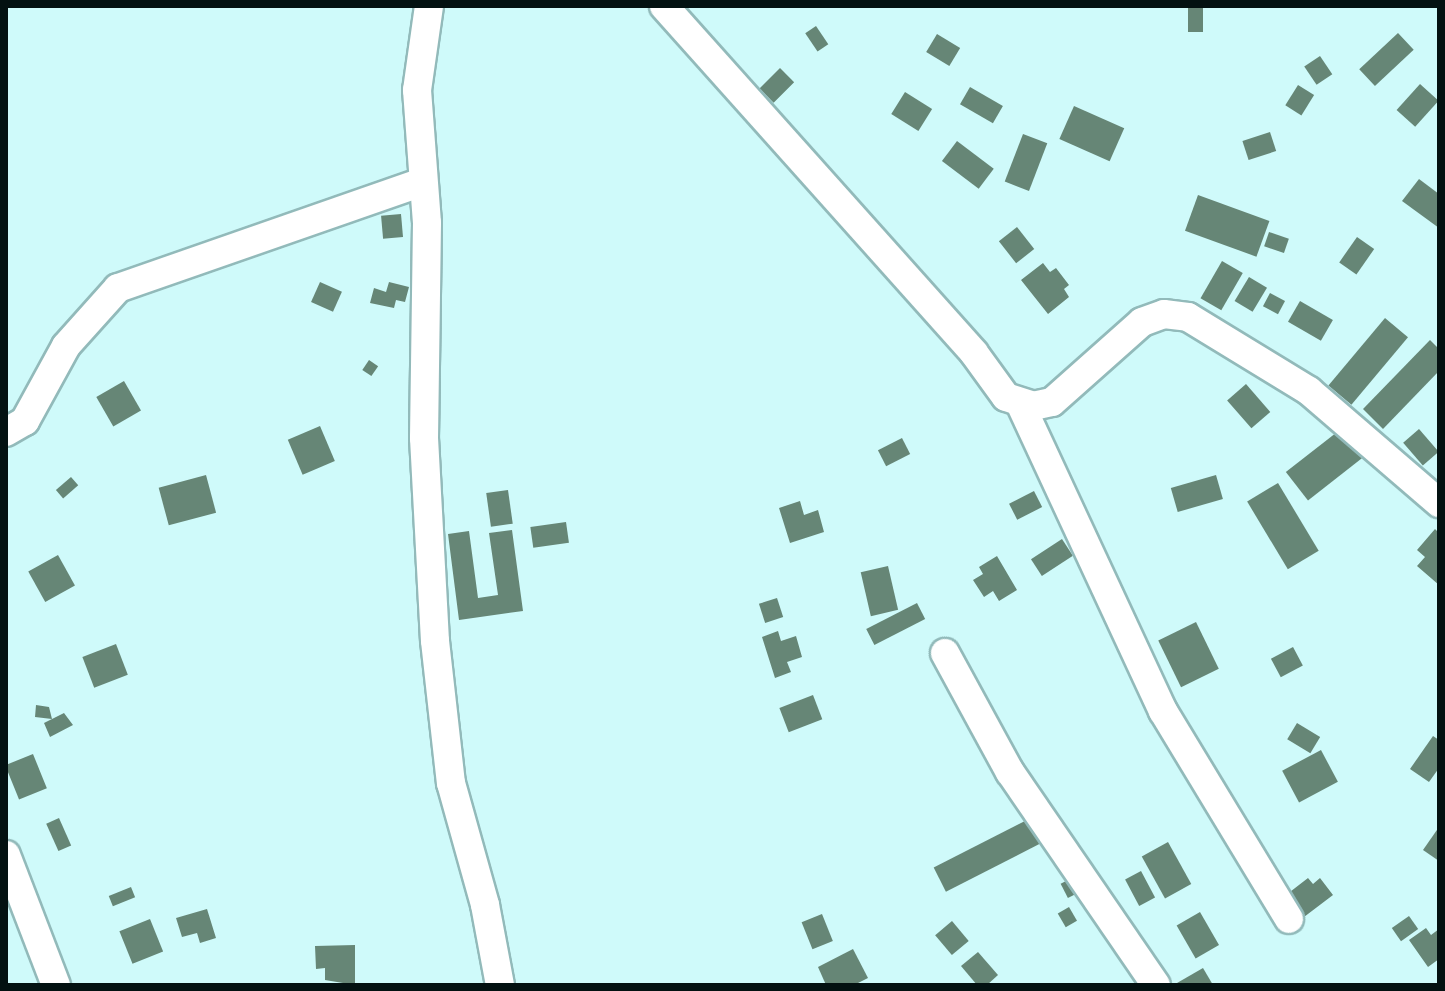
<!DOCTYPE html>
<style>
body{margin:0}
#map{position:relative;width:1445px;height:991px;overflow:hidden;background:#cffafa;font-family:"Titillium Web",sans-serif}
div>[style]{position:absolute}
.building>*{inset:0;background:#668676;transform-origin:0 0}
.roads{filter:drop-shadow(2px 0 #92baba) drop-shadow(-2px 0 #92baba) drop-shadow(0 2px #92baba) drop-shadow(0 -2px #92baba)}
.street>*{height:28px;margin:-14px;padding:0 14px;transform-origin:14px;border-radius:14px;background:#fff}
span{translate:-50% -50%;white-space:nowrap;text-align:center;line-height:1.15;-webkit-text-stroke:8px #cffafa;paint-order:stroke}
.frame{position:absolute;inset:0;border:8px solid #031111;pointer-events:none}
</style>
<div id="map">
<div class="building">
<i style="left:1188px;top:6px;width:15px;height:26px"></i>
<i style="left:816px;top:26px;width:22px;height:13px;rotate:56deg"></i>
<i style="left:1398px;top:33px;width:23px;height:53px;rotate:47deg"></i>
<i style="left:937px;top:34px;width:27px;height:21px;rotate:31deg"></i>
<i style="left:1320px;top:56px;width:22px;height:19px;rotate:56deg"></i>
<i style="left:780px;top:68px;width:20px;height:29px;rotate:45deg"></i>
<i style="left:1420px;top:84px;width:25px;height:35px;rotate:42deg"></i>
<i style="left:1298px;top:85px;width:19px;height:24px;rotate:32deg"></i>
<i style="left:970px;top:87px;width:38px;height:20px;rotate:30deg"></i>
<i style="left:905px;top:92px;width:32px;height:26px;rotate:32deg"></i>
<i style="left:1074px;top:106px;width:55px;height:36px;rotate:24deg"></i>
<i style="left:1270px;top:132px;width:20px;height:29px;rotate:72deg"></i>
<i style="left:1023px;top:134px;width:26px;height:51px;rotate:21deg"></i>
<i style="left:957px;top:141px;width:46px;height:25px;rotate:37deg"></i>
<i style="clip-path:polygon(1419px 179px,1439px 194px,1439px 228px,1402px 201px)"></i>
<i style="left:1198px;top:195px;width:76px;height:38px;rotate:20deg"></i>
<i style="left:401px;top:214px;width:23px;height:20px;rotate:85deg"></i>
<i style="left:1017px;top:227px;width:28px;height:23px;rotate:52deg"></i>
<i style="left:1269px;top:232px;width:21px;height:15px;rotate:19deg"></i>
<i style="left:1357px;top:237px;width:21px;height:31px;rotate:35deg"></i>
<i style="left:1222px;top:261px;width:24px;height:43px;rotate:30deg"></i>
<i style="clip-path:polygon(1043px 263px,1050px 272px,1056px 268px,1069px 285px,1064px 289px,1069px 297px,1048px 314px,1021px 280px)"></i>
<i style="left:1249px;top:277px;width:21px;height:28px;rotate:31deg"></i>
<i style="left:320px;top:282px;width:24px;height:22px;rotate:24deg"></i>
<i style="clip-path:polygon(389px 282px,409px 287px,405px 302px,396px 300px,394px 308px,370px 303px,374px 288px,386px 292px)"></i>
<i style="left:1270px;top:293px;width:17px;height:15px;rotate:28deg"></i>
<i style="left:1300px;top:301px;width:38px;height:24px;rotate:30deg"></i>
<i style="left:1385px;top:318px;width:30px;height:88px;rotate:40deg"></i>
<i style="clip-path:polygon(1430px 340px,1439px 349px,1439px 371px,1383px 429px,1363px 409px)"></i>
<i style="left:369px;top:360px;width:11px;height:12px;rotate:34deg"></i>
<i style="left:124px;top:381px;width:34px;height:32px;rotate:60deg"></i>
<i style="left:1246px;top:384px;width:37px;height:25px;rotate:49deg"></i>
<i style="left:320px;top:426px;width:38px;height:35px;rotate:67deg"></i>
<i style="left:1341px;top:429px;width:36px;height:70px;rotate:52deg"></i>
<i style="left:1419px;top:429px;width:30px;height:21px;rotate:49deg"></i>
<i style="left:902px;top:438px;width:18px;height:27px;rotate:63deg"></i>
<i style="left:206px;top:475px;width:39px;height:49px;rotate:75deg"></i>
<i style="left:1216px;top:475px;width:25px;height:47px;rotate:74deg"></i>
<i style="left:71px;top:477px;width:11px;height:20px;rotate:49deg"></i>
<i style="left:1278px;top:483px;width:79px;height:36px;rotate:59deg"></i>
<i style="left:508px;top:490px;width:34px;height:22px;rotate:82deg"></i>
<i style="left:1034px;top:491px;width:18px;height:28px;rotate:63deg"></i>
<i style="clip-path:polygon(800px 501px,804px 515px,818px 510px,824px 532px,790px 543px,779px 508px)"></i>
<i style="left:566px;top:522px;width:21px;height:36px;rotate:82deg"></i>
<i style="clip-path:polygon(1435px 529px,1439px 533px,1439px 585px,1417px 566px,1425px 557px,1417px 550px)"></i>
<i style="clip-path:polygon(512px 530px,523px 611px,459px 620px,448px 534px,469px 531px,478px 598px,498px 595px,489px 533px)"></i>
<i style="left:1062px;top:539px;width:20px;height:37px;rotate:57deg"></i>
<i style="left:58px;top:555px;width:35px;height:34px;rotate:61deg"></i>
<i style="clip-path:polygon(997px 556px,1017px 590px,999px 601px,993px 591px,984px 597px,973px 580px,983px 574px,979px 567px)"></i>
<i style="left:888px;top:566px;width:45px;height:28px;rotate:77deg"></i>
<i style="left:777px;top:598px;width:20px;height:19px;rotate:72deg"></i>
<i style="left:917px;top:603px;width:18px;height:57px;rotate:63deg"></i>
<i style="left:1196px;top:622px;width:52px;height:42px;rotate:64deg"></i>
<i style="clip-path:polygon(778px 631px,781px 641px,796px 636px,802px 657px,787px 662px,791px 672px,775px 678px,762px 637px)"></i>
<i style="left:116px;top:644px;width:33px;height:36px;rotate:69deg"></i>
<i style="left:1293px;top:647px;width:21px;height:25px;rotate:62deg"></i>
<i style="left:813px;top:695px;width:26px;height:36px;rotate:69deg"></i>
<i style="clip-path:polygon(36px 705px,49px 707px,52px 719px,64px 713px,73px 725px,50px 737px,44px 723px,52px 719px,35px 717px)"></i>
<i style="left:1297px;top:723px;width:27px;height:19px;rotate:31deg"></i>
<i style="clip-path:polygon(1433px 736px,1439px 740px,1439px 768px,1429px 782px,1410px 769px)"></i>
<i style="left:1321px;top:750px;width:36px;height:44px;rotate:62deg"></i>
<i style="left:33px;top:754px;width:37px;height:30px;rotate:68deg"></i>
<i style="left:59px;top:818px;width:30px;height:14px;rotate:66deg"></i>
<i style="left:1029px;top:819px;width:27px;height:107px;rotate:63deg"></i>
<i style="clip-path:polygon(1439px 827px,1439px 861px,1423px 850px)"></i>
<i style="left:1168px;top:842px;width:48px;height:30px;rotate:61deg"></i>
<i style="left:1141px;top:871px;width:30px;height:18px;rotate:62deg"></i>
<i style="left:1074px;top:877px;width:16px;height:15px;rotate:63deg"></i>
<i style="clip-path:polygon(1308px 878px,1313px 884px,1320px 878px,1333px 895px,1304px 917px,1286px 895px)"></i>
<i style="left:131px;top:887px;width:11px;height:24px;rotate:68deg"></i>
<i style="left:1069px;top:907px;width:16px;height:13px;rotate:60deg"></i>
<i style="clip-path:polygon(207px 909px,216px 938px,200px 943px,197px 933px,182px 937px,176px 918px)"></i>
<i style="left:1200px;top:912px;width:38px;height:27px;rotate:60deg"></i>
<i style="left:822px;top:914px;width:29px;height:22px;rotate:68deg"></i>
<i style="left:1409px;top:916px;width:16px;height:21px;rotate:55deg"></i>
<i style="left:150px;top:919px;width:35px;height:33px;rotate:68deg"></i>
<i style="left:952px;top:921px;width:26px;height:22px;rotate:50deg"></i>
<i style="clip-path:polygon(1426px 928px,1431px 935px,1439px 929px,1439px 959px,1428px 967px,1409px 940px)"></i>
<i style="clip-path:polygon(355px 945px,355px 985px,325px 980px,325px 968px,316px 969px,315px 946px)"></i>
<i style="clip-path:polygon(853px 949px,868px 978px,854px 985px,826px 985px,818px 967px)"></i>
<i style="clip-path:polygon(978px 952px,998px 975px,987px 985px,977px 985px,961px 966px)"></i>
<i style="clip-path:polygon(1203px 968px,1213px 985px,1178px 985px,1177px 983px)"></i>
</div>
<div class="roads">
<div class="street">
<i style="left:429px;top:6px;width:85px;rotate:98.1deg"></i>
<i style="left:417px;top:90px;width:133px;rotate:85.7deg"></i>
<i style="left:427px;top:223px;width:215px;rotate:90.8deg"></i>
<i style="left:424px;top:438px;width:203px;rotate:86.9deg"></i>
<i style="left:435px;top:641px;width:143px;rotate:83.6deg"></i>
<i style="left:451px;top:783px;width:127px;rotate:74.4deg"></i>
<i style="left:485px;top:905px;width:81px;rotate:79.4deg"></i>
<i style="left:664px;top:6px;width:465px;rotate:48.2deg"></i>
<i style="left:974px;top:353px;width:54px;rotate:54deg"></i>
<i style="left:1006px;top:397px;width:28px;rotate:18deg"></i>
<i style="left:1033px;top:406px;width:19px;rotate:-12deg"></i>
<i style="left:1052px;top:402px;width:120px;rotate:-41.6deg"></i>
<i style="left:1142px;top:322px;width:23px;rotate:-20deg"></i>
<i style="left:1164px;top:314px;width:24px;rotate:7deg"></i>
<i style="left:1188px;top:317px;width:142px;rotate:31.4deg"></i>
<i style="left:1309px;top:391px;width:172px;rotate:40.7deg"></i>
<i style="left:1020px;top:403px;width:340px;rotate:65.1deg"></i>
<i style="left:1163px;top:711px;width:243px;rotate:58.8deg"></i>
<i style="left:6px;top:432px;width:22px;rotate:-30deg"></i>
<i style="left:25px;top:421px;width:85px;rotate:-61.3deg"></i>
<i style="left:66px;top:346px;width:78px;rotate:-48.1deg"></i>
<i style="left:118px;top:288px;width:322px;rotate:-19.2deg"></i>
<i style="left:945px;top:653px;width:136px;rotate:61.4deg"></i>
<i style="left:1010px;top:772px;width:258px;rotate:55.6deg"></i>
<i style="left:6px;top:855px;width:139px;rotate:69deg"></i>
</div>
</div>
<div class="frame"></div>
</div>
